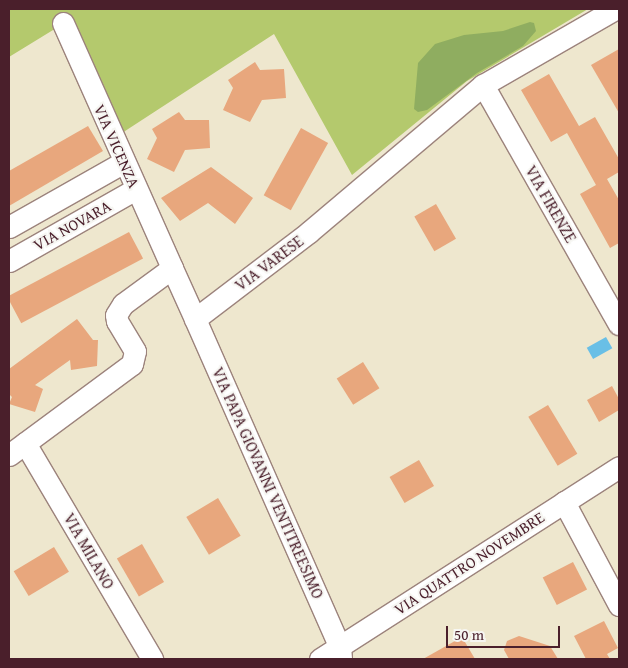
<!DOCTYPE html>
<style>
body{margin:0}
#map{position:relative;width:628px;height:668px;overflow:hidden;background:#eee7ce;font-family:"Gentium Book Plus",serif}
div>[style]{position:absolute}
.green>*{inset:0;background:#b4c96d}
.forest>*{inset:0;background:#8fad60}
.water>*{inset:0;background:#69bfe6;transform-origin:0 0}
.building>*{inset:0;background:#e8a77d;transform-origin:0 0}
.roads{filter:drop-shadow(1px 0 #9c837c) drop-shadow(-1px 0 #9c837c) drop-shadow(0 1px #9c837c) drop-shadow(0 -1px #9c837c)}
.minor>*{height:21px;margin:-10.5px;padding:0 10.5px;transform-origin:10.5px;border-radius:10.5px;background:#fff}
span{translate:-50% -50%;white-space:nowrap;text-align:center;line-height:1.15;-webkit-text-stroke:4px #f6f6f2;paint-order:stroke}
.street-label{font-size:16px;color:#4a1f2b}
.frame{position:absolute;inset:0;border:10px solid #4a1f2b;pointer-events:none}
.scale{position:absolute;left:446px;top:626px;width:114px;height:22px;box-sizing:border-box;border:2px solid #4a1f2b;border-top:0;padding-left:6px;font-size:15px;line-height:18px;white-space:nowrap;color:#4a1f2b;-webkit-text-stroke:4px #f6f6f2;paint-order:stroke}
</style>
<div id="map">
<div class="green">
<i style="clip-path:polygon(9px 9px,588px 9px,467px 81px,352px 175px,274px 34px,122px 133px,71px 19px,9px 57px)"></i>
</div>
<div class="forest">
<i style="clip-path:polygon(530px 22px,534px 23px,536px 31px,523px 46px,477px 73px,427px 110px,418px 112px,414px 109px,418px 63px,435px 44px,464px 35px,503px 31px)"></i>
</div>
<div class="water">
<i style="left:606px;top:337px;width:13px;height:22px;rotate:61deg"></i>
</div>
<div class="building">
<i style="clip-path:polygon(619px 49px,619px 113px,591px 65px)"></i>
<i style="clip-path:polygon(255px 62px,260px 70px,284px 69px,286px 98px,262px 100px,250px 122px,223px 110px,233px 88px,228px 80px)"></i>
<i style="clip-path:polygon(549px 74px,579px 126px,595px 117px,619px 159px,619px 172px,607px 179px,619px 200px,619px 243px,610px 248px,580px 194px,596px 185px,567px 133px,551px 142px,521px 90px)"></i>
<i style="clip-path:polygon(179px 112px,185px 120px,209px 120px,210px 148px,185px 150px,174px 172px,147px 159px,157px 138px,152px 129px)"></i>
<i style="clip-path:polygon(88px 126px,103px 151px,9px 206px,9px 171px)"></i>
<i style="left:301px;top:128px;width:31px;height:77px;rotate:29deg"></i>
<i style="clip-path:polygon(211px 167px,253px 198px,235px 224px,208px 203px,180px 221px,161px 198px)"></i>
<i style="left:436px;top:204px;width:40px;height:25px;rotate:60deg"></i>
<i style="left:129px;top:232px;width:30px;height:138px;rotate:62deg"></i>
<i style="clip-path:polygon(77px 319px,93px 340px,98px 340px,97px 366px,71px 370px,70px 360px,35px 385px,43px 389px,35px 412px,9px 404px,12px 397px,9px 394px,9px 369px)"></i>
<i style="left:363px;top:362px;width:31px;height:31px;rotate:58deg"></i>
<i style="clip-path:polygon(612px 386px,619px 399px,619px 410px,599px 422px,587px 400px)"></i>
<i style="left:548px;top:405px;width:57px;height:23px;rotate:59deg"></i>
<i style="left:419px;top:460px;width:30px;height:34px;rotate:60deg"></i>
<i style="left:218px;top:498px;width:44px;height:37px;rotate:59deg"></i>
<i style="left:142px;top:544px;width:44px;height:29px;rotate:60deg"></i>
<i style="left:54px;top:547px;width:29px;height:47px;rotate:59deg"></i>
<i style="left:573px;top:562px;width:31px;height:34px;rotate:63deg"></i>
<i style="clip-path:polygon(604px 621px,618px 648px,607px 654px,610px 659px,586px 659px,574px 636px)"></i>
<i style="clip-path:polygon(519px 636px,550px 646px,558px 659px,509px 659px,504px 650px,507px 641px)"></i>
<i style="clip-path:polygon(462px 637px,475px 659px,423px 659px)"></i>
</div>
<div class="roads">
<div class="minor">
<i style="left:63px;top:23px;width:268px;rotate:66deg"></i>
<i style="left:483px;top:85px;width:275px;rotate:60.4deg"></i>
<i style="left:9px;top:227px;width:132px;rotate:-29.5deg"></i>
<i style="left:9px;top:261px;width:146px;rotate:-29.6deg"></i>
<i style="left:195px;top:319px;width:359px;rotate:66.2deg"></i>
<i style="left:340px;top:647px;width:12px;rotate:85deg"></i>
<i style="left:25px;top:443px;width:251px;rotate:59.5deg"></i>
<i style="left:9px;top:455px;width:153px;rotate:-36.5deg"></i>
<i style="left:132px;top:364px;width:13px;rotate:-77deg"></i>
<i style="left:135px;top:351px;width:35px;rotate:-121deg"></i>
<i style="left:117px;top:321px;width:6px;rotate:-99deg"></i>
<i style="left:116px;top:315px;width:13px;rotate:-58deg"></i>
<i style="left:123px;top:304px;width:61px;rotate:-36.3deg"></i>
<i style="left:172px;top:268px;width:56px;rotate:65.7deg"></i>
<i style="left:195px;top:319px;width:143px;rotate:-37.3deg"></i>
<i style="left:309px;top:232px;width:228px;rotate:-40.2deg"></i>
<i style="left:483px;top:85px;width:152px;rotate:-29.9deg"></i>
<i style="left:564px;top:502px;width:117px;rotate:61.9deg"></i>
<i style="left:320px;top:659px;width:355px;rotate:-32.7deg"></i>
</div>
</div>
<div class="street-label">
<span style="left:117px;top:146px;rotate:66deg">VIA VICENZA</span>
<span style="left:551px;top:204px;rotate:60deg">VIA FIRENZE</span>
<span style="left:72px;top:225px;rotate:-29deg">VIA NOVARA</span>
<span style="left:269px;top:263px;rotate:-37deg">VIA VARESE</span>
<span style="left:268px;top:483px;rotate:66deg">VIA PAPA GIOVANNI VENTITREESIMO</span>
<span style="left:89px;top:551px;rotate:60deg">VIA MILANO</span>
<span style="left:469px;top:563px;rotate:-33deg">VIA QUATTRO NOVEMBRE</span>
</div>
<div class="frame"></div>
<div class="scale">50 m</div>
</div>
